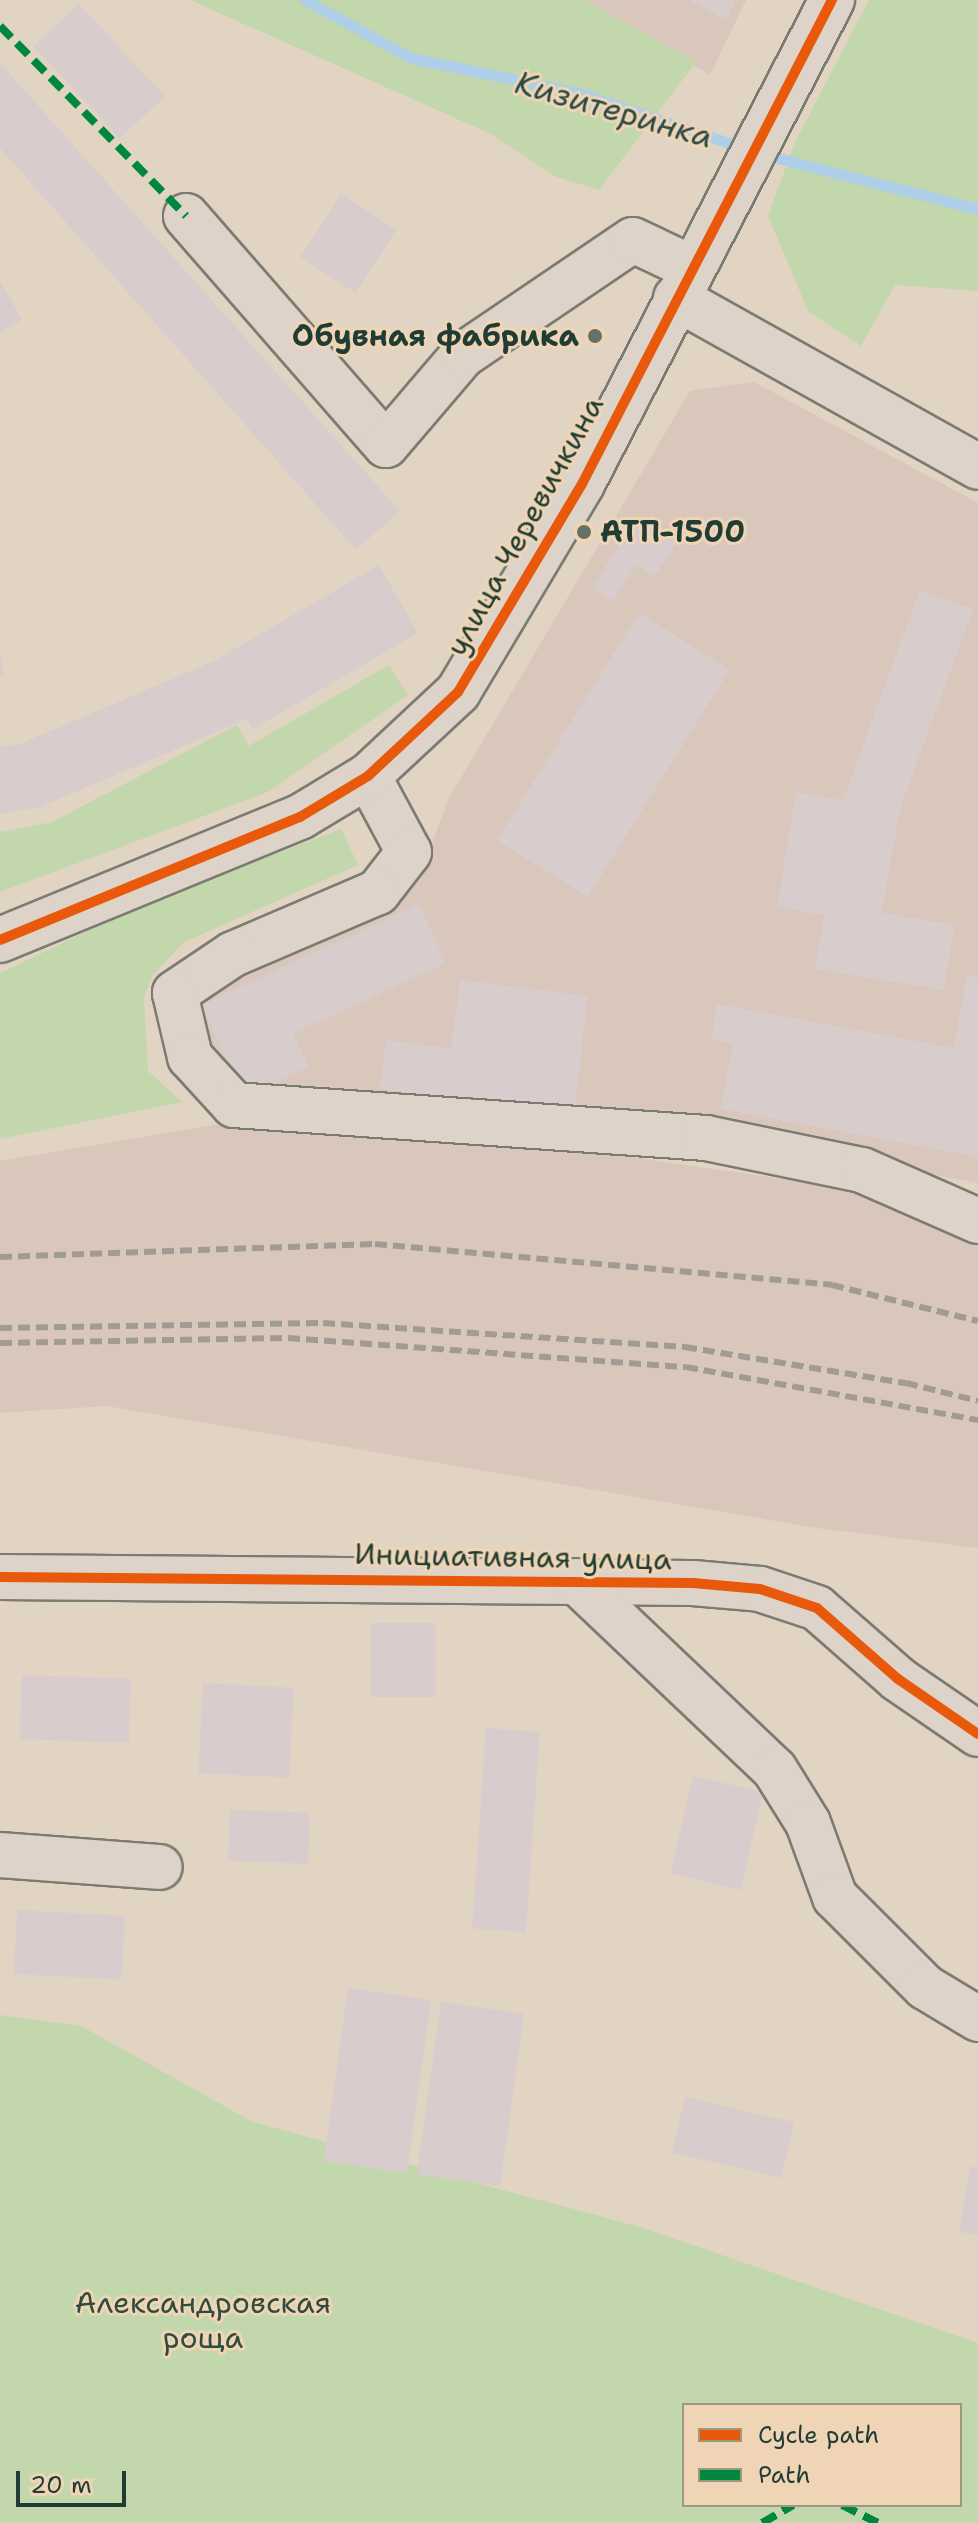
<!DOCTYPE html>
<meta charset="utf-8">
<style>
body{margin:0}
#map{position:relative;width:978px;height:2523px;overflow:hidden;background:#e2d4c3;font-family:"Shantell Sans",sans-serif}
div>[style]{position:absolute}
.built>*{inset:0;background:#d9c7bb}
.green>*{inset:0;background:#c3d7ac}
.stream>*{height:11px;margin:-5.5px;padding:0 5.5px;transform-origin:5.5px;border-radius:5.5px;background:#afcee7}
.building>*{inset:0;background:#d9cccd;transform-origin:0 0}
.roads{filter:drop-shadow(2px 0 #7c7b72) drop-shadow(-2px 0 #7c7b72) drop-shadow(0 2px #7c7b72) drop-shadow(0 -2px #7c7b72)}
.minor>*{height:44px;margin:-22px;padding:0 22px;transform-origin:22px;border-radius:22px;background:#ddd3c8}
.rail>*{height:6px;margin-top:-3px;transform-origin:0;background:repeating-linear-gradient(90deg,#a09c93 0 12px,transparent 0 18px)}
.quiet>*{height:8px;margin-top:-4px;transform-origin:0;background:repeating-linear-gradient(90deg,#00873e 0 16px,transparent 0 24px)}
.cycleway>*{height:10px;margin:-5px;padding:0 5px;transform-origin:5px;border-radius:5px;background:#e8590c}
.dots>*{width:22px;height:22px;translate:-50% -50%;box-sizing:border-box;border:4px solid #efd5b6;border-radius:50%}
span{translate:-50% -50%;white-space:nowrap;text-align:center;line-height:1.15;-webkit-text-stroke:6px #efd5b6;paint-order:stroke}
.poi-label{font-size:30px;color:#1f3d34;font-weight:700}
.right{translate:-100% -50%;text-align:right}
.left{translate:0 -50%;text-align:left}
.street-label{font-size:30px;color:#1f3d34}
.park-label{font-size:30px;color:#2d4d3e}
.water-label{font-size:32px;color:#2b4b47;font-style:italic}
.legend{position:absolute;left:682px;top:2403px;width:280px;height:104px;box-sizing:border-box;background:#efd5b6;border:2px solid #9c9882;margin:0;padding:10px 14px;list-style:none;font-size:24px;color:#1f3d34}
.legend li{display:flex;align-items:center;gap:16px;height:40px}
.legend b{width:40px;border:2px solid #9c9882}
.scale{position:absolute;left:16px;top:2471px;width:110px;height:36px;box-sizing:border-box;border:4px solid #1f3d34;border-top:0;padding-left:10px;font-size:24px;line-height:28px;white-space:nowrap;color:#1f3d34;-webkit-text-stroke:6px #efd5b6;paint-order:stroke}
</style>
<div id="map">
<div class="built">
<i style="clip-path:polygon(583px 0,746px 0,710px 75px)"></i>
<i style="clip-path:polygon(754px 382px,978px 503px,978px 1183px,792px 1149px,241px 1113px,186px 1088px,154px 1013px,184px 966px,367px 887px,420px 875px,449px 798px,690px 391px)"></i>
<i style="clip-path:polygon(304px 1110px,978px 1207px,978px 1548px,816px 1528px,107px 1406px,0 1413px,0 1161px)"></i>
</div>
<div class="green">
<i style="clip-path:polygon(190px 0,585px 0,696px 62px,599px 190px,554px 176px,491px 134px)"></i>
<i style="clip-path:polygon(869px 0,978px 0,978px 291px,895px 285px,861px 346px,808px 311px,768px 216px,795px 142px)"></i>
<i style="clip-path:polygon(389px 665px,408px 695px,268px 792px,0 892px,0 832px,52px 822px,237px 725px,249px 746px)"></i>
<i style="clip-path:polygon(341px 829px,358px 865px,184px 942px,153px 975px,144px 998px,148px 1071px,182px 1102px,0 1139px,0 973px,144px 904px)"></i>
<i style="clip-path:polygon(evenodd,0 2015px,81px 2026px,253px 2122px,640px 2227px,978px 2343px,978px 2523px,0 2523px,0 2015px,684px 2405px,960px 2405px,960px 2505px,684px 2505px,684px 2405px)"></i>
</div>
<div class="stream">
<i style="left:305px;top:0;width:121px;rotate:28.7deg"></i>
<i style="left:411px;top:58px;width:176px;rotate:11.8deg"></i>
<i style="left:583px;top:94px;width:172px;rotate:18.6deg"></i>
<i style="left:762px;top:154px;width:223px;rotate:14.3deg"></i>
</div>
<div class="building">
<i style="clip-path:polygon(689px 0,736px 0,726px 20px)"></i>
<i style="left:79px;top:4px;width:126px;height:62px;rotate:47deg"></i>
<i style="clip-path:polygon(0 63px,400px 511px,356px 550px,0 148px)"></i>
<i style="left:341px;top:194px;width:66px;height:75px;rotate:33deg"></i>
<i style="clip-path:polygon(0 280px,22px 320px,0 332px)"></i>
<i style="clip-path:polygon(637px 517px,676px 543px,654px 577px,636px 565px,613px 601px,592px 588px)"></i>
<i style="clip-path:polygon(379px 565px,418px 633px,253px 729px,247px 719px,40px 807px,0 814px,0 747px,20px 744px,214px 661px)"></i>
<i style="clip-path:polygon(920px 590px,973px 609px,900px 809px,882px 913px,954px 925px,944px 990px,815px 969px,824px 915px,777px 907px,796px 792px,843px 800px)"></i>
<i style="left:639px;top:613px;width:107px;height:268px;rotate:32deg"></i>
<i style="clip-path:polygon(0 654px,5px 676px,0 677px)"></i>
<i style="clip-path:polygon(419px 904px,446px 963px,293px 1034px,309px 1067px,244px 1097px,201px 1005px)"></i>
<i style="clip-path:polygon(967px 975px,978px 977px,978px 1157px,721px 1109px,733px 1043px,711px 1039px,717px 1004px,954px 1048px)"></i>
<i style="clip-path:polygon(460px 980px,588px 996px,574px 1113px,380px 1089px,386px 1040px,451px 1048px)"></i>
<i style="left:371px;top:1623px;width:65px;height:74px"></i>
<i style="left:22px;top:1675px;width:109px;height:64px;rotate:2deg"></i>
<i style="left:203px;top:1683px;width:91px;height:90px;rotate:3deg"></i>
<i style="left:486px;top:1728px;width:54px;height:201px;rotate:4deg"></i>
<i style="left:693px;top:1776px;width:72px;height:100px;rotate:13deg"></i>
<i style="left:230px;top:1810px;width:80px;height:51px;rotate:2deg"></i>
<i style="left:17px;top:1910px;width:108px;height:64px;rotate:3deg"></i>
<i style="left:348px;top:1988px;width:84px;height:175px;rotate:8deg"></i>
<i style="left:441px;top:2002px;width:84px;height:174px;rotate:8deg"></i>
<i style="left:685px;top:2097px;width:112px;height:57px;rotate:13deg"></i>
<i style="clip-path:polygon(970px 2166px,978px 2168px,978px 2235px,959px 2232px)"></i>
</div>
<div class="roads">
<div class="minor">
<i style="left:186px;top:216px;width:304px;rotate:48.9deg"></i>
<i style="left:386px;top:445px;width:118px;rotate:-49.5deg"></i>
<i style="left:463px;top:355px;width:205px;rotate:-34.1deg"></i>
<i style="left:633px;top:240px;width:65px;rotate:25.4deg"></i>
<i style="left:676px;top:298px;width:346px;rotate:29.2deg"></i>
<i style="left:368px;top:776px;width:86px;rotate:61.7deg"></i>
<i style="left:409px;top:852px;width:51px;rotate:127.8deg"></i>
<i style="left:378px;top:892px;width:158px;rotate:156.8deg"></i>
<i style="left:233px;top:954px;width:70px;rotate:146.1deg"></i>
<i style="left:175px;top:993px;width:66px;rotate:76.8deg"></i>
<i style="left:190px;top:1057px;width:65px;rotate:47.5deg"></i>
<i style="left:234px;top:1105px;width:473px;rotate:4deg"></i>
<i style="left:706px;top:1138px;width:159px;rotate:11.6deg"></i>
<i style="left:862px;top:1170px;width:127px;rotate:23.7deg"></i>
<i style="left:0;top:940px;width:324px;rotate:-22.3deg"></i>
<i style="left:300px;top:817px;width:79px;rotate:-31.1deg"></i>
<i style="left:368px;top:776px;width:123px;rotate:-43deg"></i>
<i style="left:458px;top:692px;width:242px;rotate:-59.2deg"></i>
<i style="left:582px;top:484px;width:545px;rotate:-62.68deg"></i>
<i style="left:0;top:1577px;width:693px;rotate:0.5deg"></i>
<i style="left:693px;top:1583px;width:67px;rotate:5.1deg"></i>
<i style="left:760px;top:1589px;width:60px;rotate:18.4deg"></i>
<i style="left:817px;top:1608px;width:108px;rotate:41.2deg"></i>
<i style="left:898px;top:1679px;width:97px;rotate:34.5deg"></i>
<i style="left:576px;top:1581px;width:274px;rotate:43.5deg"></i>
<i style="left:775px;top:1770px;width:62px;rotate:58.1deg"></i>
<i style="left:808px;top:1823px;width:79px;rotate:70deg"></i>
<i style="left:835px;top:1897px;width:127px;rotate:45deg"></i>
<i style="left:925px;top:1987px;width:62px;rotate:31.1deg"></i>
<i style="left:0;top:1855px;width:160px;rotate:4.3deg"></i>
</div>
</div>
<div class="rail">
<i style="left:0;top:1257px;width:375px;rotate:-2deg"></i>
<i style="left:375px;top:1244px;width:459px;rotate:5.1deg"></i>
<i style="left:832px;top:1285px;width:150px;rotate:13.9deg"></i>
<i style="left:0;top:1328px;width:323px;rotate:-0.9deg"></i>
<i style="left:323px;top:1323px;width:363px;rotate:3.8deg"></i>
<i style="left:685px;top:1347px;width:224px;rotate:9.3deg"></i>
<i style="left:906px;top:1383px;width:74px;rotate:14deg"></i>
<i style="left:0;top:1343px;width:288px;rotate:-1deg"></i>
<i style="left:288px;top:1338px;width:399px;rotate:4.2deg"></i>
<i style="left:686px;top:1367px;width:297px;rotate:10.3deg"></i>
</div>
<div class="quiet">
<i style="left:0;top:26px;width:266px;rotate:45.6deg"></i>
<i style="left:842px;top:2505px;width:40px;rotate:26.6deg"></i>
<i style="left:762px;top:2523px;width:36px;rotate:-30deg"></i>
</div>
<div class="cycleway">
<i style="left:0;top:940px;width:324px;rotate:-22.3deg"></i>
<i style="left:300px;top:817px;width:79px;rotate:-31.1deg"></i>
<i style="left:368px;top:776px;width:123px;rotate:-43deg"></i>
<i style="left:458px;top:692px;width:242px;rotate:-59.2deg"></i>
<i style="left:582px;top:484px;width:545px;rotate:-62.68deg"></i>
<i style="left:0;top:1577px;width:693px;rotate:0.5deg"></i>
<i style="left:693px;top:1583px;width:67px;rotate:5.1deg"></i>
<i style="left:760px;top:1589px;width:60px;rotate:18.4deg"></i>
<i style="left:817px;top:1608px;width:108px;rotate:41.2deg"></i>
<i style="left:898px;top:1679px;width:97px;rotate:34.5deg"></i>
</div>
<div class="dots">
<i style="left:595px;top:336px;background:#637266"></i>
<i style="left:584px;top:532px;background:#637266"></i>
</div>
<div class="poi-label">
<span class="right" style="left:579px;top:336px">Обувная фабрика</span>
<span class="left" style="left:600px;top:532px">АТП-1500</span>
</div>
<div class="street-label">
<span style="left:525px;top:526px;rotate:-61deg">улица Черевичкина</span>
<span style="left:513px;top:1557px;rotate:1deg">Инициативная улица</span>
</div>
<div class="park-label">
<span style="left:203px;top:2320px">Александровская<br>роща</span>
</div>
<div class="water-label">
<span style="left:614px;top:110px;rotate:16deg">Кизитеринка</span>
</div>
<ul class="legend">
<li><b style="height:10px;background:#e8590c"></b>Cycle path</li>
<li><b style="height:10px;background:#00873e"></b>Path</li>
</ul>
<div class="scale">20 m</div>
</div>
